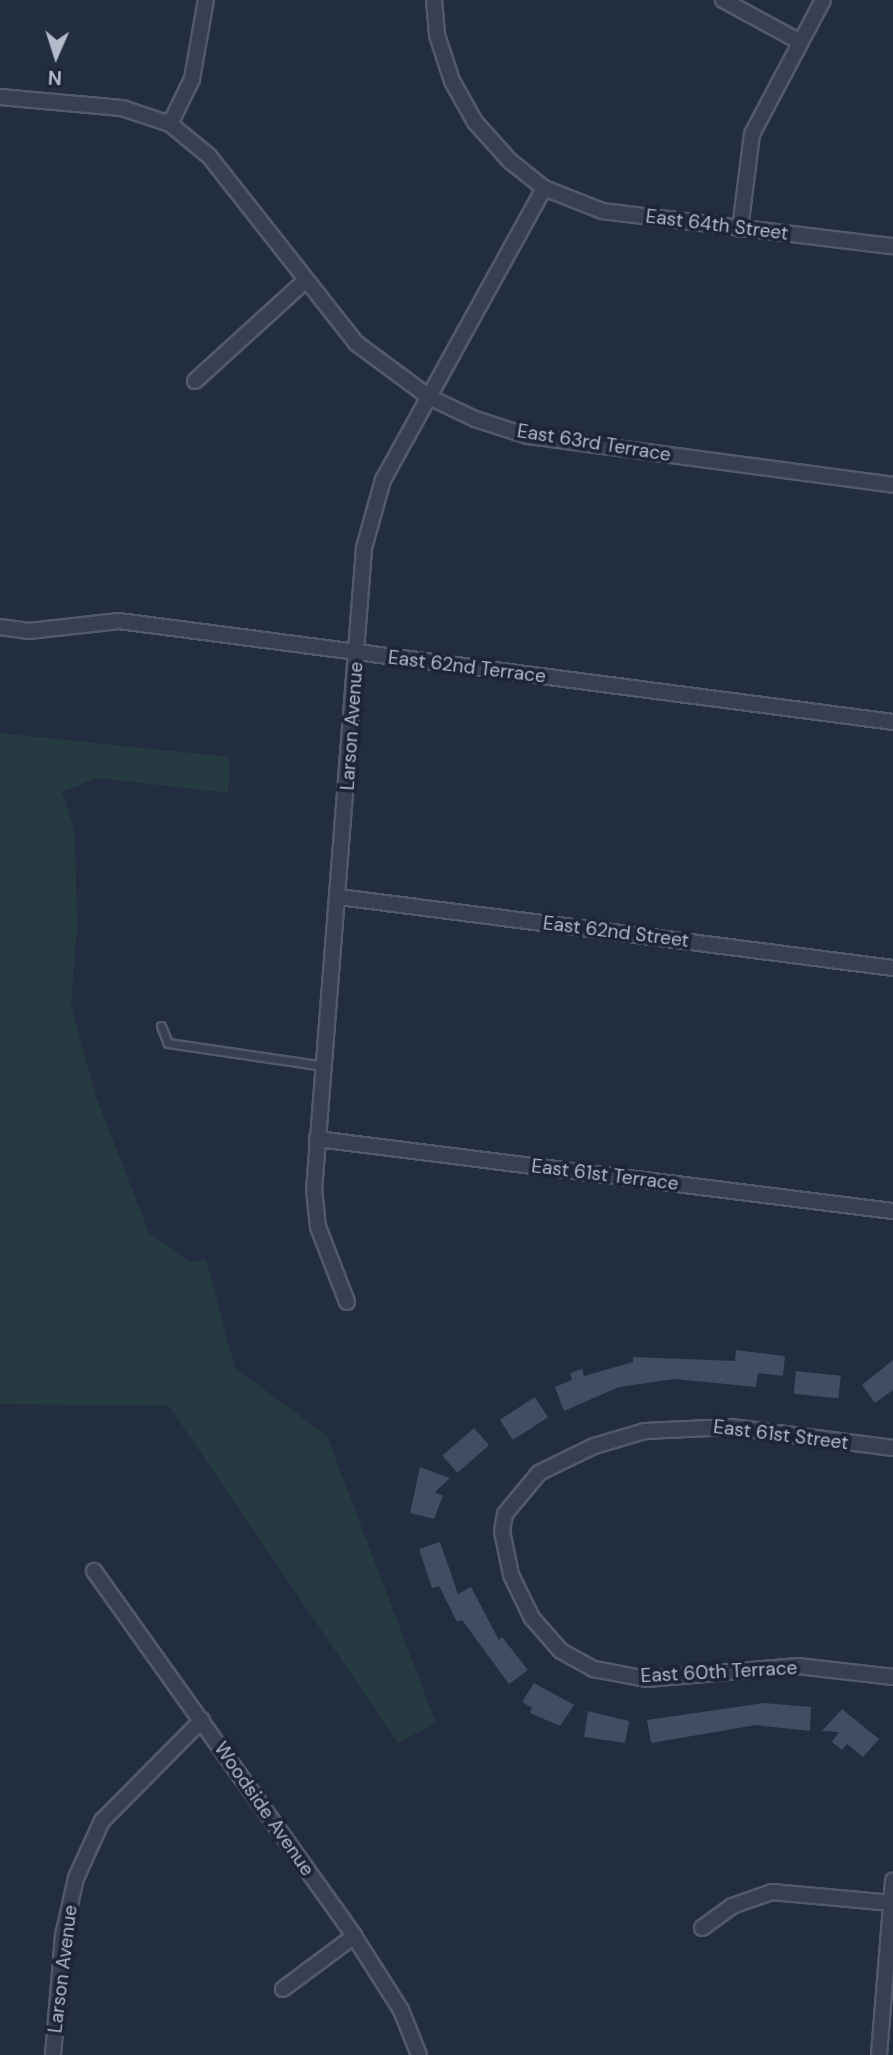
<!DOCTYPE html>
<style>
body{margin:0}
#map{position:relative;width:893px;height:2055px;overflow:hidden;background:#232d40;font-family:"DM Sans",sans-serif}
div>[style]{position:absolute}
.green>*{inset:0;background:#253b41}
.building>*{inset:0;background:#424c62;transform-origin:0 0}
.roads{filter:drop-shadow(2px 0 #525a6a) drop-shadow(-2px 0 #525a6a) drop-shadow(0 2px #525a6a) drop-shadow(0 -2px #525a6a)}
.service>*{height:7px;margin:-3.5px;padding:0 3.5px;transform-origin:3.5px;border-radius:3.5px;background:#373f50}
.minor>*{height:14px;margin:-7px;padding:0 7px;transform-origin:7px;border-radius:7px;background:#373f50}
span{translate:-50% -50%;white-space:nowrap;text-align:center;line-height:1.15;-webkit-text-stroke:7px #1c2435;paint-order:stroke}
.street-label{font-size:19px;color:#b3baca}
.north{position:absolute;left:21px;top:21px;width:70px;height:70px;-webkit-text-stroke:5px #1c2435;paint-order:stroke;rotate:183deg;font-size:19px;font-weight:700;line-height:28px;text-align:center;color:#b3baca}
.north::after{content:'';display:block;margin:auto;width:24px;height:32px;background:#b3baca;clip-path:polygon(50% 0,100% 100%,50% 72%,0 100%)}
</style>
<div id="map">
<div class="green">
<i style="clip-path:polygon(0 733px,230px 757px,228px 793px,97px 778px,62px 792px,75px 832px,77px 927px,71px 1004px,95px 1094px,149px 1233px,190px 1262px,206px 1260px,235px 1368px,327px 1436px,436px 1723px,398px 1743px,169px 1406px,0 1404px)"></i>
</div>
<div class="building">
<i style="clip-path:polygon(736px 1350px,785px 1356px,783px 1376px,758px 1373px,756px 1387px,675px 1379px,619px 1387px,564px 1411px,555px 1387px,572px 1380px,570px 1373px,582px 1369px,584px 1376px,633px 1362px,633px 1357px,735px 1361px)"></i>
<i style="clip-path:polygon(893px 1360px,893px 1390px,875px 1403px,862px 1385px)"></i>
<i style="left:796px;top:1371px;width:45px;height:23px;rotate:6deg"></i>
<i style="left:535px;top:1397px;width:24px;height:42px;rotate:57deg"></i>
<i style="left:474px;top:1428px;width:23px;height:42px;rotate:49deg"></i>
<i style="clip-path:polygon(420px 1467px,450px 1478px,435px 1492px,443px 1496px,434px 1519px,410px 1513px)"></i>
<i style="clip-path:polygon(440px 1542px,458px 1594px,471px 1587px,499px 1640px,502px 1637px,528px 1670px,509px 1684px,462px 1620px,457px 1622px,439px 1586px,432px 1588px,419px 1549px)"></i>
<i style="clip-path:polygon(534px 1683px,574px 1705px,560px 1726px,530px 1713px,532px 1708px,522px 1702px)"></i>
<i style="clip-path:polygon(764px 1703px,811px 1707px,810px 1731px,756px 1725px,651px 1743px,647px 1720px)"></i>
<i style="clip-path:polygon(842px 1709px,879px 1739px,863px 1757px,847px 1744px,842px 1750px,832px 1742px,839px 1732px,822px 1731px)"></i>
<i style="clip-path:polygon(588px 1711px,629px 1721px,625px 1743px,584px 1737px)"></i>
</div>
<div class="roads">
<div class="service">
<i style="left:161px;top:1026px;width:18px;rotate:68deg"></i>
<i style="left:168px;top:1043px;width:158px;rotate:8.4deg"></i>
</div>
<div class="minor">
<i style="left:434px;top:0;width:35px;rotate:85deg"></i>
<i style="left:437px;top:35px;width:48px;rotate:71.9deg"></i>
<i style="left:452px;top:81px;width:47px;rotate:60.7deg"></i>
<i style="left:475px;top:122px;width:52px;rotate:48.1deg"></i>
<i style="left:510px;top:161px;width:43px;rotate:38.5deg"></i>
<i style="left:544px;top:188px;width:62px;rotate:21.6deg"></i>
<i style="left:602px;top:211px;width:293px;rotate:6.9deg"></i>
<i style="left:723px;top:0;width:88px;rotate:28.6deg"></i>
<i style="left:0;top:97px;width:122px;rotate:5.2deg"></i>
<i style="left:122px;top:108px;width:51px;rotate:18.4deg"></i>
<i style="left:170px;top:124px;width:50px;rotate:39.4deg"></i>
<i style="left:209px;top:156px;width:238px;rotate:51.8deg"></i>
<i style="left:356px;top:343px;width:91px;rotate:36.5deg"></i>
<i style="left:429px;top:397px;width:51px;rotate:25.6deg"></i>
<i style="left:475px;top:419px;width:56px;rotate:17.8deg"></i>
<i style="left:528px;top:436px;width:368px;rotate:7.6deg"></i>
<i style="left:170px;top:124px;width:50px;rotate:-63.9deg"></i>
<i style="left:192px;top:79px;width:80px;rotate:-80deg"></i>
<i style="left:740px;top:229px;width:96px;rotate:-82.8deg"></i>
<i style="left:752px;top:134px;width:152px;rotate:-62.1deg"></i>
<i style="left:195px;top:381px;width:149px;rotate:-42.3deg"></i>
<i style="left:0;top:627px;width:29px;rotate:8deg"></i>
<i style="left:29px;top:631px;width:91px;rotate:-6.3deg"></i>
<i style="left:119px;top:621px;width:781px;rotate:7.43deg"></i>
<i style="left:339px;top:897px;width:559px;rotate:7.3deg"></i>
<i style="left:317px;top:1139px;width:580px;rotate:7.13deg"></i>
<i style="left:347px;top:1302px;width:80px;rotate:-111.1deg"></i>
<i style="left:318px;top:1227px;width:36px;rotate:-96deg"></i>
<i style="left:314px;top:1191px;width:645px;rotate:-85.55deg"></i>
<i style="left:364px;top:548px;width:71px;rotate:-74.4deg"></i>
<i style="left:383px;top:480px;width:333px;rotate:-61.1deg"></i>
<i style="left:893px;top:1448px;width:163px;rotate:-172.6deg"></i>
<i style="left:731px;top:1427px;width:86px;rotate:177.3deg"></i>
<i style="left:645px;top:1431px;width:53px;rotate:163.6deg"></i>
<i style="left:594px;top:1446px;width:61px;rotate:153.9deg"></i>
<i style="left:539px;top:1473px;width:53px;rotate:129.7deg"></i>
<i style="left:505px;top:1514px;width:17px;rotate:100deg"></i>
<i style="left:502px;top:1531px;width:45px;rotate:78.4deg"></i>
<i style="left:511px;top:1575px;width:48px;rotate:64deg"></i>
<i style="left:532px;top:1618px;width:44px;rotate:48.7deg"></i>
<i style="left:561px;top:1651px;width:38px;rotate:29deg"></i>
<i style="left:594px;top:1669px;width:54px;rotate:10.7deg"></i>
<i style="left:647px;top:1679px;width:152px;rotate:-4.9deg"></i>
<i style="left:798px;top:1666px;width:96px;rotate:6.6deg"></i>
<i style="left:94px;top:1571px;width:448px;rotate:54.5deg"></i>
<i style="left:354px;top:1936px;width:88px;rotate:57.6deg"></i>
<i style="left:401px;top:2010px;width:48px;rotate:68.2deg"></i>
<i style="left:702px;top:1928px;width:37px;rotate:-36deg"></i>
<i style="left:732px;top:1906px;width:42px;rotate:-19.3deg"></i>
<i style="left:772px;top:1892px;width:121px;rotate:5.2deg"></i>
<i style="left:283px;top:1989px;width:89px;rotate:-36.7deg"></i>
<i style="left:53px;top:2055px;width:119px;rotate:-85.2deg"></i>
<i style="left:63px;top:1936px;width:59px;rotate:-77.4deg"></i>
<i style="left:76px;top:1878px;width:63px;rotate:-65.5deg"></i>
<i style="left:102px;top:1821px;width:142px;rotate:-45.3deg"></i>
<i style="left:879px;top:2055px;width:175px;rotate:-85.4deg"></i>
</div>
</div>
<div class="street-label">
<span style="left:717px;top:225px;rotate:7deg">East 64th Street</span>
<span style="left:594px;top:443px;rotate:9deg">East 63rd Terrace</span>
<span style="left:467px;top:667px;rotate:7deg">East 62nd Terrace</span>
<span style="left:352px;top:726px;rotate:-86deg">Larson Avenue</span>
<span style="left:616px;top:932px;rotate:7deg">East 62nd Street</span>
<span style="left:605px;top:1175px;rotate:7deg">East 61st Terrace</span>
<span style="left:781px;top:1435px;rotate:7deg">East 61st Street</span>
<span style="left:719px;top:1672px;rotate:-3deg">East 60th Terrace</span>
<span style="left:264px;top:1809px;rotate:55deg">Woodside Avenue</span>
<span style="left:63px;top:1969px;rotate:-83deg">Larson Avenue</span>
</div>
<div class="north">N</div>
</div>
